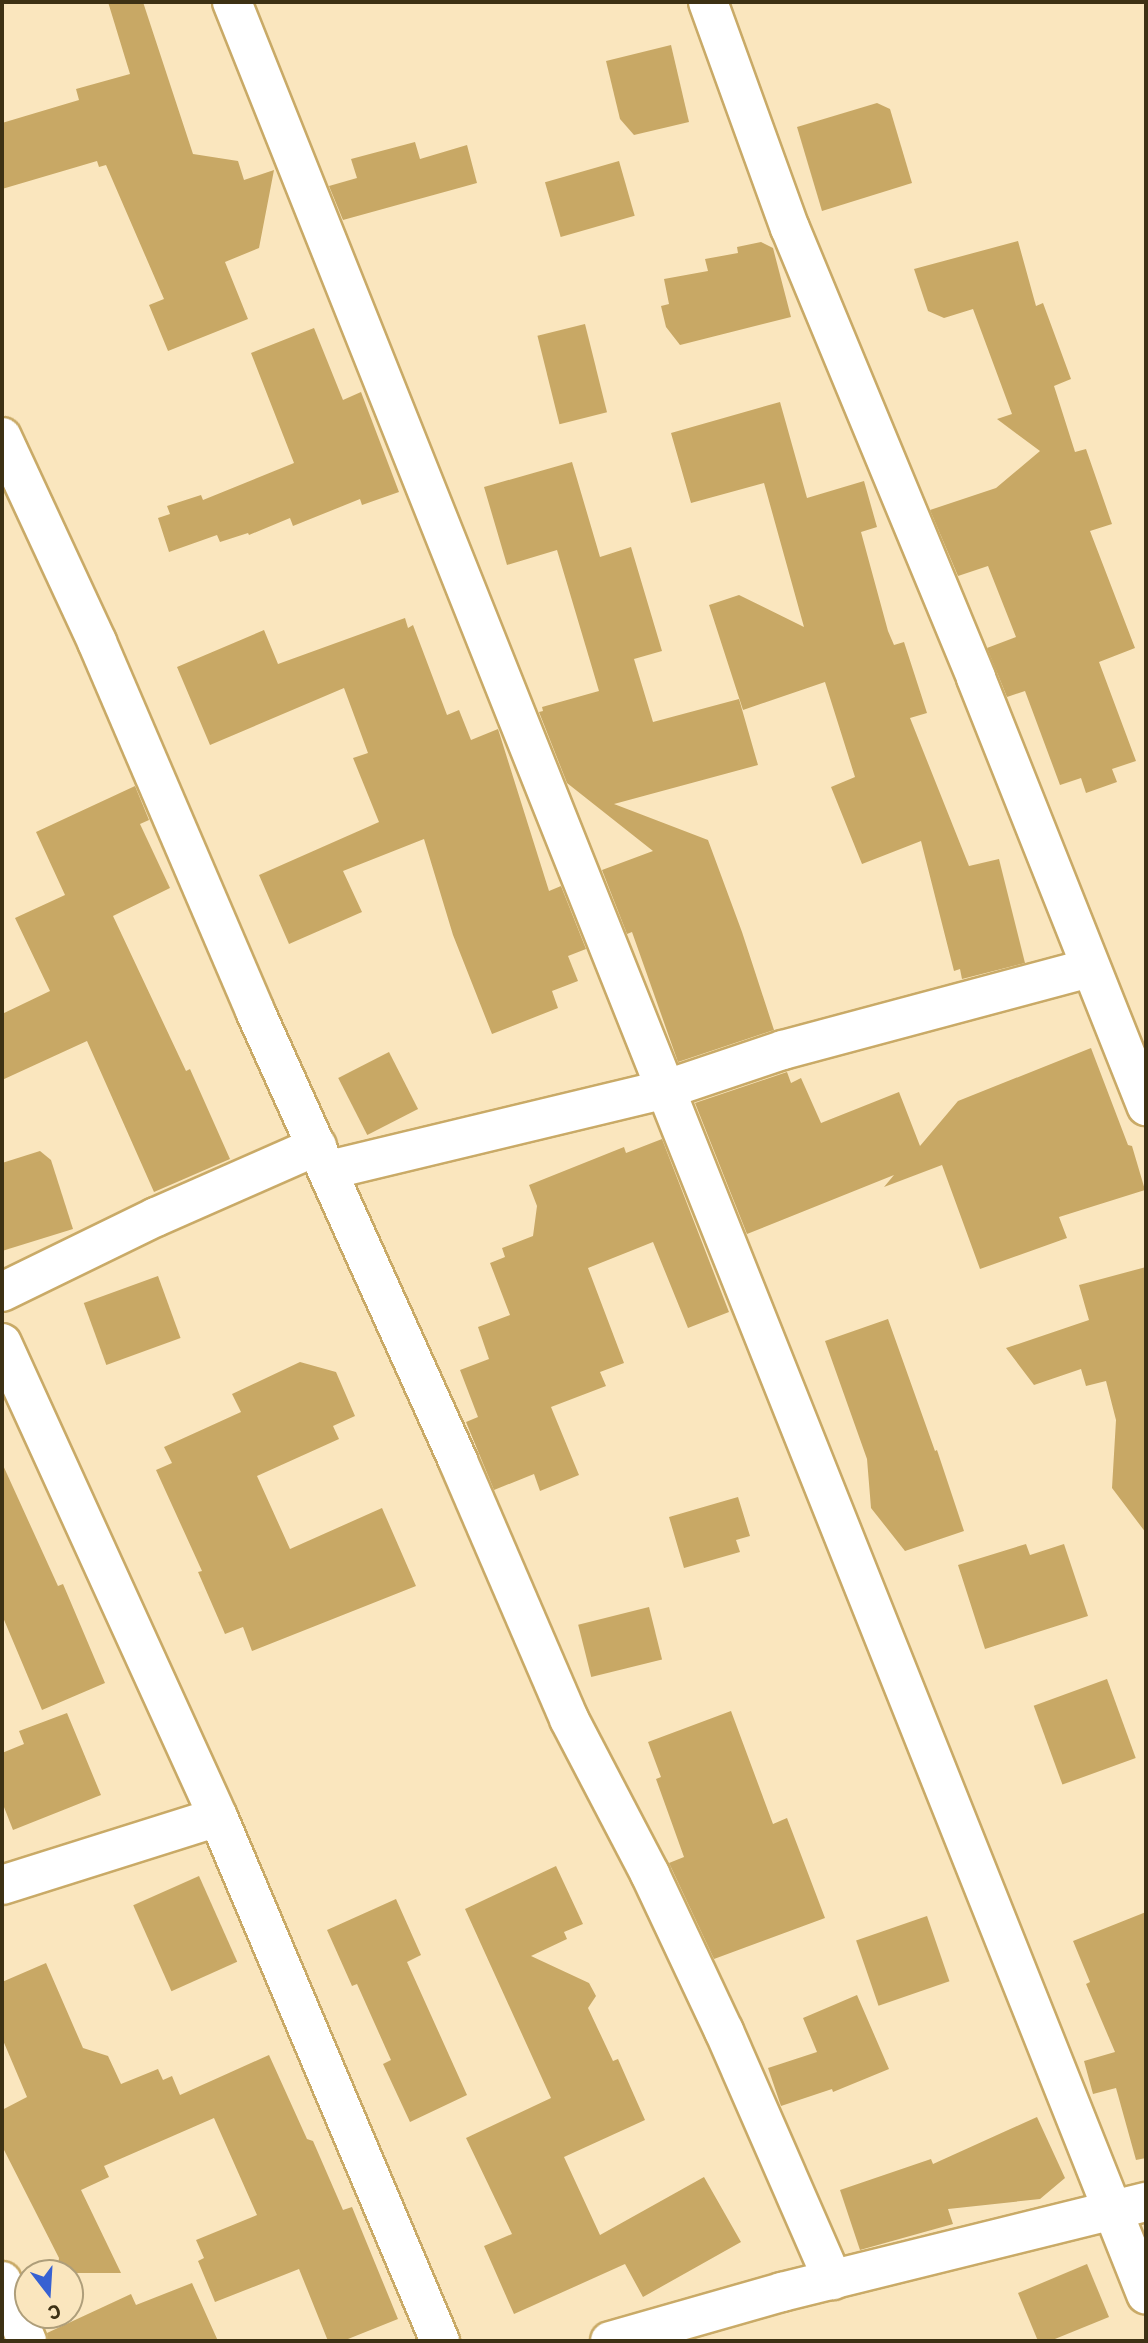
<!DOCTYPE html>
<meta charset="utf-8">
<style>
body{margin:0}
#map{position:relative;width:1148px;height:2343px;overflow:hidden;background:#fae6be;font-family:"IBM Plex Sans",sans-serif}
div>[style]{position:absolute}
.building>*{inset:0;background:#c8a865;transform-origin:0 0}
.roads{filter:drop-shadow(2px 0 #c9aa67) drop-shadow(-2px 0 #c9aa67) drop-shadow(0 2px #c9aa67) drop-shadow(0 -2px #c9aa67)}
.minor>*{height:38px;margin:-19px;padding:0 19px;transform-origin:19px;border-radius:19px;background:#fff}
span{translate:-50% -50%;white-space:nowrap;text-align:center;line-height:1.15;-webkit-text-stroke:7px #fae6be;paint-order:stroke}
.frame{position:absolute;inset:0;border:4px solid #3d3114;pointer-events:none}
.north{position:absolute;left:14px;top:2259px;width:70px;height:70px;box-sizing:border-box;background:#fae6be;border:2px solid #ae9e7a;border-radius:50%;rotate:163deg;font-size:19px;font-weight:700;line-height:28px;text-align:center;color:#3d3114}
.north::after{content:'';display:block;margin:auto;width:24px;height:32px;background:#3761d2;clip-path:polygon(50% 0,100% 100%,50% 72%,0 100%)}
</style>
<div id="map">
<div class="building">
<i style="clip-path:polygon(108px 2px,143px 2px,193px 154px,238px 161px,244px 180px,274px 170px,259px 248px,225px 262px,248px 319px,168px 351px,149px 305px,164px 299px,106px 165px,99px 167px,97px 161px,2px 189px,2px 123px,79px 100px,76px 89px,130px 74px)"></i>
<i style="clip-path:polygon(671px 45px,689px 122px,634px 135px,620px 119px,606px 61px)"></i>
<i style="clip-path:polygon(877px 103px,890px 109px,912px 183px,822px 211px,797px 127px)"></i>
<i style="clip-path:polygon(415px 142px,420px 159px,467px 145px,477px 183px,343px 220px,329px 186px,357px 178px,351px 159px)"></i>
<i style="left:619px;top:161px;width:57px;height:77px;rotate:74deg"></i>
<i style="clip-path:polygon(1018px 241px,1036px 306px,1043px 303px,1071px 379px,1054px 386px,1075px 452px,1086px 449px,1112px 524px,1090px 531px,1135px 648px,1099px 662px,1136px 761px,1112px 769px,1117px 782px,1086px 793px,1081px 778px,1060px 785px,1025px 691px,1007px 697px,987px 648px,1016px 637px,988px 566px,958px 576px,930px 510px,996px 488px,1040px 451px,997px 419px,1012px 414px,973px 309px,944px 318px,928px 311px,914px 269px)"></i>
<i style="clip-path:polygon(761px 242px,773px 248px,791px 317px,680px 345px,666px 327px,661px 306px,669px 304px,664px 279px,708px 271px,705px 259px,738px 253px,737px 247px)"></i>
<i style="left:585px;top:324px;width:91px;height:49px;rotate:76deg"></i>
<i style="clip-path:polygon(314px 328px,343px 400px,361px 392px,399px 492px,362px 505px,360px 499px,293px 526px,290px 518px,249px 535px,248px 533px,220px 542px,217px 535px,169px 552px,158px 518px,170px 514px,167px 506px,201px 495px,203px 500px,294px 463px,251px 353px)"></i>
<i style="clip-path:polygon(780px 402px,807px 498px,864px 481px,877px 527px,861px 532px,888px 631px,894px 645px,904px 642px,927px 713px,910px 718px,969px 866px,999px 859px,1025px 963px,962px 979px,960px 969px,954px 971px,921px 841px,862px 864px,831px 787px,855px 777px,825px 682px,743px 710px,709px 605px,739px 595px,804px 627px,764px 483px,691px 503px,671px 433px)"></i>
<i style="clip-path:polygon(572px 462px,600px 557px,631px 547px,662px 651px,634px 659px,653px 722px,739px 699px,758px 765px,614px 804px,708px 840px,742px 932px,774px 1030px,678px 1062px,632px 932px,627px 934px,602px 870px,653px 851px,567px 783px,539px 712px,543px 711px,542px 707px,599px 691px,557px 550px,507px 565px,484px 487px)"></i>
<i style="clip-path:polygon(405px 618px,408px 628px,413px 625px,447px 715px,459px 710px,471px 740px,498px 729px,549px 891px,561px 886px,586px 949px,568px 956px,578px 981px,552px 991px,558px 1008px,492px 1034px,453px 935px,424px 839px,343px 871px,362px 912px,289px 944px,259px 875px,379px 822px,353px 758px,368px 753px,344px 688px,210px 745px,177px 667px,264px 630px,278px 664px)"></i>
<i style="clip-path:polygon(135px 786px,149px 820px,140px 824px,170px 888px,113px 916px,186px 1071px,190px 1069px,230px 1159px,154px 1192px,87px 1041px,2px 1080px,2px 1014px,50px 991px,15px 918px,65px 895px,36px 832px)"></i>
<i style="clip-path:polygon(1091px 1048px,1128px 1145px,1132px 1146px,1145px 1190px,1059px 1217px,1067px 1238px,980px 1269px,942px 1165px,884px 1187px,894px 1175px,747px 1234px,695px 1103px,787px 1072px,791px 1083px,801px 1078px,821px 1123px,899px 1092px,920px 1146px,958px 1101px)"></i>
<i style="left:389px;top:1052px;width:64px;height:57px;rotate:63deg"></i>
<i style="clip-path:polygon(662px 1139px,729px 1312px,688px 1328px,653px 1242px,588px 1268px,624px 1363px,600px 1372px,606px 1386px,551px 1407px,579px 1475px,540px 1491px,534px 1474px,494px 1490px,466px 1422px,478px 1417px,460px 1370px,489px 1359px,478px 1327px,510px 1315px,490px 1263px,505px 1257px,502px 1248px,533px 1236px,537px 1206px,529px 1185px,624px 1147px,626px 1153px)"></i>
<i style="clip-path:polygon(40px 1151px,51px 1160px,73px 1229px,2px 1251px,2px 1163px)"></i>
<i style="clip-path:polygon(1146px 1267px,1146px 1533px,1112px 1488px,1116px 1420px,1106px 1381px,1086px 1386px,1081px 1369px,1034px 1385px,1006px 1348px,1089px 1320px,1079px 1285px)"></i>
<i style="left:158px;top:1276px;width:66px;height:79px;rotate:70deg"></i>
<i style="clip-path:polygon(888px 1319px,935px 1451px,937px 1450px,964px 1531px,905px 1551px,871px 1508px,867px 1459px,825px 1341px)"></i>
<i style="clip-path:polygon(300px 1362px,336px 1372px,355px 1416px,333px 1426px,339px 1439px,257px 1476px,290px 1549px,382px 1508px,416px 1586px,252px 1651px,243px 1627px,225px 1634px,198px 1572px,202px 1571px,156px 1470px,172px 1463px,164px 1447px,241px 1412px,232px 1394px)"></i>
<i style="clip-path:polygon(2px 1463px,58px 1586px,63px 1584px,105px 1683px,42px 1710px,2px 1615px)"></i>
<i style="clip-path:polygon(738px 1497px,750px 1536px,736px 1540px,740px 1552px,684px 1568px,669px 1517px)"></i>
<i style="clip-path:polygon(1026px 1544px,1030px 1555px,1064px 1544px,1088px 1616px,985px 1649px,958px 1565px)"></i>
<i style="left:649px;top:1607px;width:54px;height:73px;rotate:76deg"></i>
<i style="left:1107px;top:1679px;width:84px;height:78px;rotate:70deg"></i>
<i style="clip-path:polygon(731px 1711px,773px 1824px,787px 1818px,825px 1918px,714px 1959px,669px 1863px,684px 1857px,656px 1779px,661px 1777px,648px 1742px)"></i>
<i style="clip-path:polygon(67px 1713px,101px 1795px,13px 1830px,2px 1802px,2px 1753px,24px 1744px,19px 1731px)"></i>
<i style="clip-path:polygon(556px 1866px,583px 1924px,564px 1932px,567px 1939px,531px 1956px,589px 1983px,596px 1996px,588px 2008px,613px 2061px,618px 2059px,645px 2120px,564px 2157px,600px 2235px,704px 2177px,741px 2242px,643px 2297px,625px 2264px,514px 2314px,484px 2246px,512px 2234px,466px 2138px,551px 2098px,465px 1909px)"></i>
<i style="left:199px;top:1876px;width:94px;height:72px;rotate:66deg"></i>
<i style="clip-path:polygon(396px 1899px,421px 1955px,407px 1962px,467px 2095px,410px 2122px,383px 2064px,391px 2060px,357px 1984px,352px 1986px,327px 1930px)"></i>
<i style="clip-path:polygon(1146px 1912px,1146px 2158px,1136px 2160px,1116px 2088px,1093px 2094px,1084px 2061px,1115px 2052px,1086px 1984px,1090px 1982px,1073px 1941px)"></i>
<i style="left:927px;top:1916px;width:69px;height:75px;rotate:71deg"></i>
<i style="clip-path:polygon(46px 1963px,83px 2048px,108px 2056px,121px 2084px,158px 2069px,163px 2080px,172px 2076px,180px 2095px,269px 2055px,307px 2139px,313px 2141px,343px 2210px,352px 2207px,398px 2319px,343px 2341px,328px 2341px,299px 2269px,215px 2302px,198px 2261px,204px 2258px,196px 2240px,257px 2215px,214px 2118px,104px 2166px,109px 2177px,81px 2190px,121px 2273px,57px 2273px,59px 2258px,2px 2146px,2px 2110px,27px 2097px,2px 2038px,2px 1982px)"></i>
<i style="clip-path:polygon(857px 1995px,889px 2069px,833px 2092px,832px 2089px,781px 2106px,768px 2068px,817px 2052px,803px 2018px)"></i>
<i style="clip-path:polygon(1037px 2117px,1065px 2178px,1040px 2199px,948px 2209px,953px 2224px,860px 2250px,840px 2190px,931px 2159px,933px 2164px)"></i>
<i style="clip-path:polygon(1087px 2264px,1109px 2317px,1050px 2341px,1038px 2341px,1018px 2293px)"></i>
<i style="clip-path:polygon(192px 2283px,218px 2341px,48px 2341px,47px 2333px,131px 2294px,136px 2305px)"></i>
</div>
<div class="roads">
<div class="minor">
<i style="left:232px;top:2px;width:2468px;rotate:68.26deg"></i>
<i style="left:708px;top:2px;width:240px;rotate:70.1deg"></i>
<i style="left:790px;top:228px;width:487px;rotate:67.5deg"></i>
<i style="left:976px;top:678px;width:461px;rotate:68.3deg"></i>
<i style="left:2px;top:437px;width:226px;rotate:65.1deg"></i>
<i style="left:97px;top:642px;width:401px;rotate:66.8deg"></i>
<i style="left:255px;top:1011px;width:494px;rotate:65.7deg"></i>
<i style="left:458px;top:1461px;width:281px;rotate:66.7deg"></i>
<i style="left:569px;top:1719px;width:175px;rotate:62.4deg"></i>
<i style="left:650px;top:1874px;width:174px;rotate:64.8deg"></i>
<i style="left:724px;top:2031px;width:272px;rotate:66.4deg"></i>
<i style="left:329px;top:1170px;width:348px;rotate:-13.5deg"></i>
<i style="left:667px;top:1089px;width:122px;rotate:-18.6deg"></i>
<i style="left:783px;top:1050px;width:318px;rotate:-15deg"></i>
<i style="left:2px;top:1292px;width:171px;rotate:-26deg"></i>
<i style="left:156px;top:1217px;width:176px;rotate:-23.8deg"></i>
<i style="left:2px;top:1343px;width:521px;rotate:65.5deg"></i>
<i style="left:218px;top:1817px;width:569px;rotate:67.04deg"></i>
<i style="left:2px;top:1885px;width:226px;rotate:-17.5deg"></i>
<i style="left:2px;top:2281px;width:65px;rotate:67.4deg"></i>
<i style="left:610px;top:2341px;width:179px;rotate:-15.9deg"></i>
<i style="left:782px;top:2292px;width:375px;rotate:-13.9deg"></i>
</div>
</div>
<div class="frame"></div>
<div class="north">С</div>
</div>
